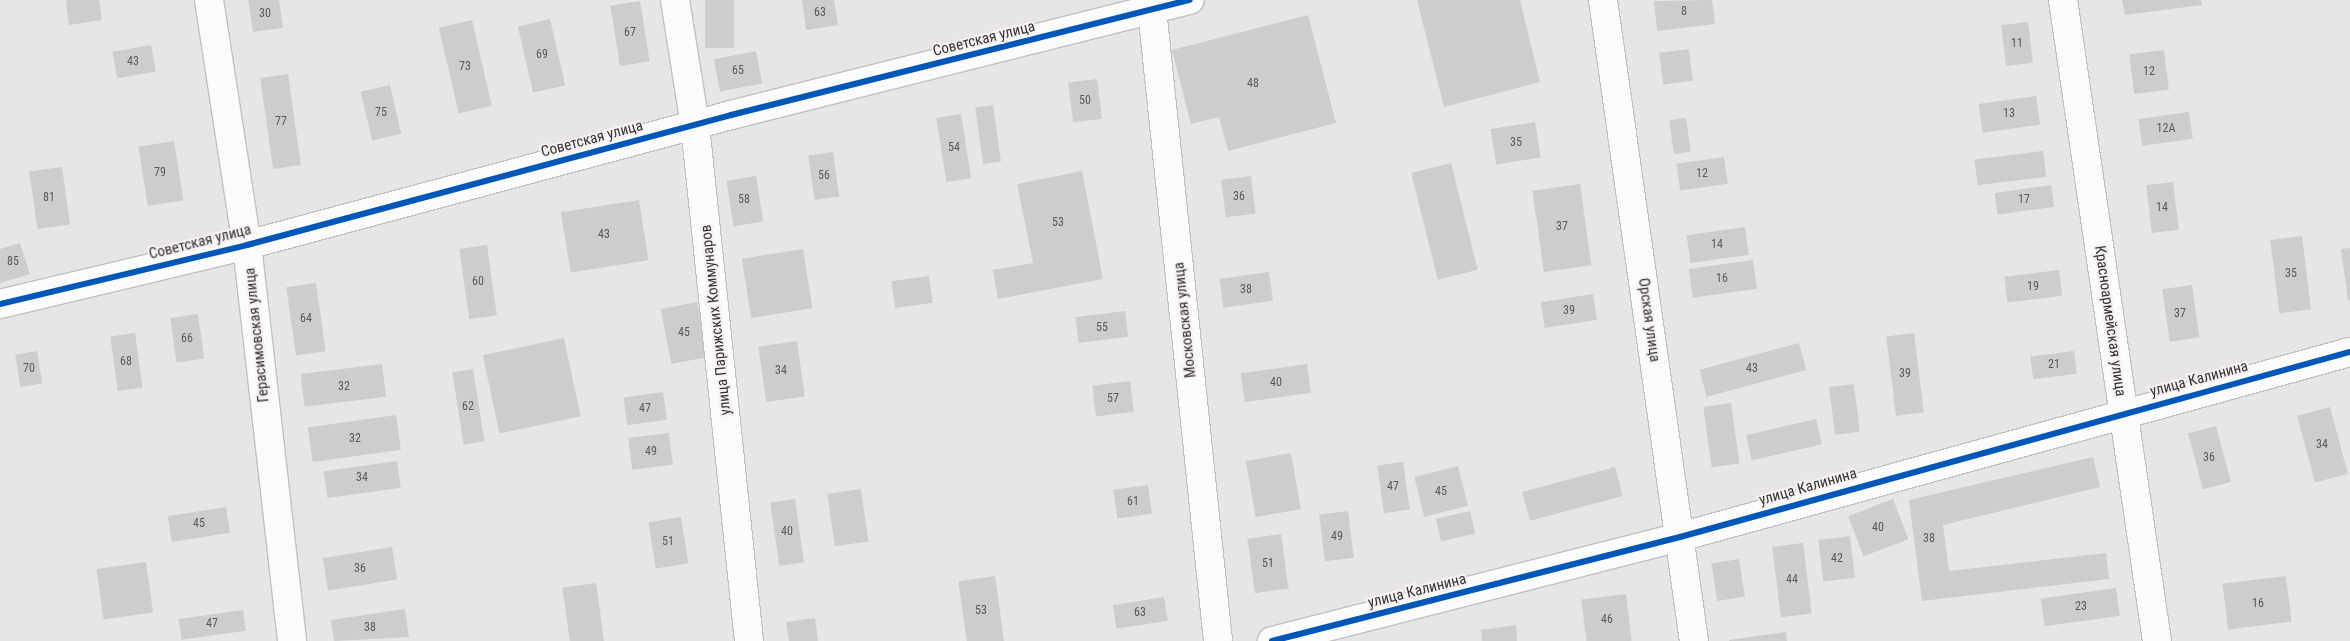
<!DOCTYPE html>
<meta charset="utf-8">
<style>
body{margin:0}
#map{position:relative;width:2350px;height:641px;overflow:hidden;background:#e8e6e4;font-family:"Roboto Condensed",sans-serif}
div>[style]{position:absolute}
.building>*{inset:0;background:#cecdcc;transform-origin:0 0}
.roads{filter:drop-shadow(1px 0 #c1c0bf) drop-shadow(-1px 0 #c1c0bf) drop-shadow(0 1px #c1c0bf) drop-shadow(0 -1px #c1c0bf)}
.minor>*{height:28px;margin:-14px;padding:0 14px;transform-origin:14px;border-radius:14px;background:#fcfbfb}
.tertiary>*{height:28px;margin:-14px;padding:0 14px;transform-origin:14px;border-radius:14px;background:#fcfbfb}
.cycleway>*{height:6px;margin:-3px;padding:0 3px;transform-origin:3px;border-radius:3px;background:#0057b8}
span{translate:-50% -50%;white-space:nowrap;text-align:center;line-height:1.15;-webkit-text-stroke:4px #f6f2f1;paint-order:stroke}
.number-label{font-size:12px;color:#5a5958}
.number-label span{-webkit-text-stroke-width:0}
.street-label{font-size:15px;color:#343232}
</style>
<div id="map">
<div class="building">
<i style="clip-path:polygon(66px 0,99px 0,102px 20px,69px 25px)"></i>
<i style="clip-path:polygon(248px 0,279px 0,283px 28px,253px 32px)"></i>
<i style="left:705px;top:0;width:29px;height:48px"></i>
<i style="clip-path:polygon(802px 0,834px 0,838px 25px,806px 30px)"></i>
<i style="clip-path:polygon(1417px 0,1520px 0,1540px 82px,1444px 107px)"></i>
<i style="clip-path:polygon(1712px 0,1715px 24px,1657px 31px,1654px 1px)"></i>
<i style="clip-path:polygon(2122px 0,2201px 0,2202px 5px,2125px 15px)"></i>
<i style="left:640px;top:1px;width:61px;height:30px;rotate:81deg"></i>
<i style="clip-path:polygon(1308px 15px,1336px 123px,1228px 151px,1219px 117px,1191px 124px,1172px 50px)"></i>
<i style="left:550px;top:19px;width:68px;height:33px;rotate:77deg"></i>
<i style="left:472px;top:20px;width:88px;height:34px;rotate:77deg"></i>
<i style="left:2028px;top:22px;width:41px;height:27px;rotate:83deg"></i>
<i style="left:151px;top:45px;width:27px;height:39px;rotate:80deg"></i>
<i style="left:1689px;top:49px;width:32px;height:30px;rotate:83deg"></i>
<i style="left:2164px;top:50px;width:40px;height:35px;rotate:83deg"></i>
<i style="left:756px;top:51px;width:33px;height:43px;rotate:79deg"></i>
<i style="left:288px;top:74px;width:92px;height:28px;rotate:82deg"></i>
<i style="left:1097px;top:79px;width:40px;height:29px;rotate:83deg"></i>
<i style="left:390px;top:85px;width:50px;height:30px;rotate:77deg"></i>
<i style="left:2036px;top:96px;width:29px;height:58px;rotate:82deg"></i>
<i style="left:993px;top:105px;width:57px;height:18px;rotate:82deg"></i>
<i style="left:2189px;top:112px;width:27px;height:51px;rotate:82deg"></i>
<i style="left:961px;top:114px;width:65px;height:25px;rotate:81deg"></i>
<i style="left:1686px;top:118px;width:34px;height:17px;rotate:82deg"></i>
<i style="left:1535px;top:122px;width:36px;height:45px;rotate:81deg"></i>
<i style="left:174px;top:141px;width:60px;height:36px;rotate:81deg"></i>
<i style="left:2043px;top:151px;width:26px;height:69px;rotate:83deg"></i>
<i style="left:833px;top:152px;width:45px;height:25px;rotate:82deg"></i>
<i style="left:1724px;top:157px;width:27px;height:48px;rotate:82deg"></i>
<i style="left:1451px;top:163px;width:110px;height:41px;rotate:76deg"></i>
<i style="left:62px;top:167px;width:58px;height:33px;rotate:82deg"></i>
<i style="clip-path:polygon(1082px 171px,1103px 279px,998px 299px,993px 270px,1033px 263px,1017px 184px)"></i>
<i style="left:756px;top:176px;width:46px;height:30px;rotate:81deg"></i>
<i style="left:1251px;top:176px;width:38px;height:30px;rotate:83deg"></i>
<i style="left:2173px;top:182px;width:48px;height:27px;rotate:83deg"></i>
<i style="left:1580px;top:184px;width:82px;height:48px;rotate:82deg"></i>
<i style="left:2051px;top:185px;width:22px;height:57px;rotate:82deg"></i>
<i style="left:639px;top:200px;width:61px;height:79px;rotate:81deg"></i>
<i style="left:1745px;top:227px;width:28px;height:59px;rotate:82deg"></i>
<i style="left:2302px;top:236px;width:74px;height:32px;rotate:83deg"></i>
<i style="clip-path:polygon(20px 243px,30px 274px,0 283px,0 249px)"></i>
<i style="left:487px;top:245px;width:71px;height:28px;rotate:82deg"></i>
<i style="clip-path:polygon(2350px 248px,2350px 300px,2348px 301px,2341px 249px)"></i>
<i style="left:803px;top:249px;width:60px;height:62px;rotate:81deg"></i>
<i style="left:1753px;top:260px;width:29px;height:65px;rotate:82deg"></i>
<i style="left:2059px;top:270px;width:26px;height:55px;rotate:83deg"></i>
<i style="left:1269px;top:272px;width:29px;height:50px;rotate:82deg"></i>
<i style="left:929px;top:276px;width:27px;height:38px;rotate:82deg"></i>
<i style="left:316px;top:283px;width:69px;height:30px;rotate:82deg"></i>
<i style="left:2192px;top:285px;width:53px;height:30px;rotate:82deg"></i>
<i style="left:1593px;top:294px;width:26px;height:53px;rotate:81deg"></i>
<i style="left:697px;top:302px;width:56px;height:37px;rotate:79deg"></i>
<i style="left:1125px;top:311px;width:26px;height:50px;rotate:83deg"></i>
<i style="left:198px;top:314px;width:45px;height:28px;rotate:82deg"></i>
<i style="left:135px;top:333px;width:55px;height:25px;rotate:82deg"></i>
<i style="left:1914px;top:333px;width:80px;height:28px;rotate:83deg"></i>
<i style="left:564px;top:338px;width:80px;height:83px;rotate:78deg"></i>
<i style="left:797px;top:341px;width:56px;height:39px;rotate:82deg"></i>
<i style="left:1799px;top:343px;width:28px;height:103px;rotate:75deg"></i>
<i style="left:37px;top:351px;width:33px;height:22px;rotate:81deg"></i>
<i style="left:2074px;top:351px;width:23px;height:44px;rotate:83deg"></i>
<i style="left:382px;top:364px;width:33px;height:82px;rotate:83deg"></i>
<i style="left:1307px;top:364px;width:29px;height:67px;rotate:82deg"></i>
<i style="left:473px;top:369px;width:73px;height:21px;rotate:81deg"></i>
<i style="left:1130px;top:381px;width:31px;height:38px;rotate:83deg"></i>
<i style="left:1854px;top:384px;width:48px;height:25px;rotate:83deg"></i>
<i style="left:663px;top:392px;width:28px;height:40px;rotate:82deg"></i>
<i style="left:1731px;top:403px;width:61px;height:28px;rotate:82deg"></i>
<i style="left:2330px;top:407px;width:69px;height:34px;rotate:75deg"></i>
<i style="left:396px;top:415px;width:35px;height:89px;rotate:82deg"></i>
<i style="left:1816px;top:419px;width:26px;height:72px;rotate:77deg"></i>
<i style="left:2216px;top:426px;width:58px;height:29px;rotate:75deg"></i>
<i style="left:669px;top:433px;width:32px;height:41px;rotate:83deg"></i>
<i style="left:1291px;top:453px;width:57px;height:46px;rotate:80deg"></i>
<i style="clip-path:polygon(2093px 457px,2100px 487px,1943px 525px,1949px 571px,2106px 553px,2109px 579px,1922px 601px,1909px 500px)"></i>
<i style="left:397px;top:461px;width:27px;height:74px;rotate:82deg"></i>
<i style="left:1403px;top:462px;width:48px;height:26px;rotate:82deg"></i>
<i style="left:1458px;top:466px;width:41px;height:45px;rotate:76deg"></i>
<i style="left:1615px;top:467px;width:30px;height:96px;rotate:75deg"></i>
<i style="left:1148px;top:485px;width:29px;height:35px;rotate:82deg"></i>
<i style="left:861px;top:489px;width:53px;height:34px;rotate:82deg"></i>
<i style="left:795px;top:499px;width:64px;height:25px;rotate:82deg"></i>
<i style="left:1893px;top:499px;width:43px;height:48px;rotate:69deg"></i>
<i style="left:226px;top:507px;width:26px;height:59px;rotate:81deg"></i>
<i style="left:1348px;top:511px;width:47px;height:29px;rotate:83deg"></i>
<i style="left:1470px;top:511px;width:23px;height:35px;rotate:77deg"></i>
<i style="left:681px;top:517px;width:47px;height:33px;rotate:81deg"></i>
<i style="left:1281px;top:534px;width:55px;height:34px;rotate:82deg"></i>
<i style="left:1850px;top:536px;width:42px;height:32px;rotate:83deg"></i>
<i style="left:1803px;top:543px;width:71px;height:31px;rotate:83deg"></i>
<i style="left:392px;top:547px;width:33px;height:70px;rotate:81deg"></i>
<i style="left:1739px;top:559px;width:38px;height:28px;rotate:81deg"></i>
<i style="left:146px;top:562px;width:51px;height:50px;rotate:82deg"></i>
<i style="left:995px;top:576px;width:66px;height:37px;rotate:82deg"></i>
<i style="left:2286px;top:576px;width:46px;height:64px;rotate:83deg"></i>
<i style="left:596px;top:583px;width:59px;height:34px;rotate:82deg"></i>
<i style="left:2116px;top:588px;width:28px;height:76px;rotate:82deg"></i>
<i style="left:1626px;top:594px;width:47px;height:45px;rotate:83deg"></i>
<i style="left:1164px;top:597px;width:24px;height:52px;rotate:81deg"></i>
<i style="clip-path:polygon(405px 609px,409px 637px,334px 641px,331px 620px)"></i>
<i style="left:243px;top:610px;width:21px;height:65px;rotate:82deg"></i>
<i style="clip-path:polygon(815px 618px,818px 641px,789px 641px,786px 622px)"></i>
<i style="clip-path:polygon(1516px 625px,1517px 641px,1482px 641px,1481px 630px)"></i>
<i style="clip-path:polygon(1786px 632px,1787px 641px,1729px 641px,1729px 640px)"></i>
</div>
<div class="roads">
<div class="minor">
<i style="left:209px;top:0;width:248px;rotate:81.2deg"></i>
<i style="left:247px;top:245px;width:399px;rotate:83.5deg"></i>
<i style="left:675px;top:0;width:127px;rotate:80.9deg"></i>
<i style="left:695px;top:125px;width:519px;rotate:84.03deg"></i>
<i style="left:1603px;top:0;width:647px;rotate:81.92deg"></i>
<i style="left:2063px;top:0;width:648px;rotate:81.66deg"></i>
<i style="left:1272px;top:641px;width:421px;rotate:-14.3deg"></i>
<i style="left:1680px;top:537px;width:695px;rotate:-15.44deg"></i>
</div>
<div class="tertiary">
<i style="left:1151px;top:0;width:644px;rotate:84.03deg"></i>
<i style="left:0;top:304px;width:254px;rotate:-13.4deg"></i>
<i style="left:247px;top:245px;width:501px;rotate:-15.03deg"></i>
<i style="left:731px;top:115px;width:473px;rotate:-14.1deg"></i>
</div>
</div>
<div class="cycleway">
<i style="left:0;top:304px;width:254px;rotate:-13.4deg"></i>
<i style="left:247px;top:245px;width:501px;rotate:-15.03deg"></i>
<i style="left:731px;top:115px;width:473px;rotate:-14.1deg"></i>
<i style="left:1272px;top:641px;width:421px;rotate:-14.3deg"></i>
<i style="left:1680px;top:537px;width:695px;rotate:-15.44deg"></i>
</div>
<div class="number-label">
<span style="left:1684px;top:12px">8</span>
<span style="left:820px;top:13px">63</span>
<span style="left:265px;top:14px">30</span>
<span style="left:630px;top:33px">67</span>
<span style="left:2017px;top:44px">11</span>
<span style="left:542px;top:55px">69</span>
<span style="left:133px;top:62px">43</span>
<span style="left:465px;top:67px">73</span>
<span style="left:738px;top:71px">65</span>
<span style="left:2149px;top:72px">12</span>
<span style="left:1253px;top:84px">48</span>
<span style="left:1085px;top:101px">50</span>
<span style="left:381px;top:113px">75</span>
<span style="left:2009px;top:114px">13</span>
<span style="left:281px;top:122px">77</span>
<span style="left:2166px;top:129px">12А</span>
<span style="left:1516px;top:143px">35</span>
<span style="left:954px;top:148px">54</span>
<span style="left:160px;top:173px">79</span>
<span style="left:1702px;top:174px">12</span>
<span style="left:824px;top:176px">56</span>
<span style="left:1239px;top:197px">36</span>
<span style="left:49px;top:198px">81</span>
<span style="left:744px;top:200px">58</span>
<span style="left:2024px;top:200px">17</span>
<span style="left:2162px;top:208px">14</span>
<span style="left:1058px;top:223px">53</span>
<span style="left:1562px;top:227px">37</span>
<span style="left:604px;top:235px">43</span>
<span style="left:1717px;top:245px">14</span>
<span style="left:13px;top:262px">85</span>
<span style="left:2291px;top:274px">35</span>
<span style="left:1722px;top:279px">16</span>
<span style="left:478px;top:282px">60</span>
<span style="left:2033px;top:287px">19</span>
<span style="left:1246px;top:290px">38</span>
<span style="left:1569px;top:311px">39</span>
<span style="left:2180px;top:314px">37</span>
<span style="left:306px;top:319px">64</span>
<span style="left:1102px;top:328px">55</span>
<span style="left:684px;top:333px">45</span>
<span style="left:187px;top:339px">66</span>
<span style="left:126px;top:362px">68</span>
<span style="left:2054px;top:365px">21</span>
<span style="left:29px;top:369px">70</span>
<span style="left:1752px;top:369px">43</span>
<span style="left:781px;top:371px">34</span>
<span style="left:1905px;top:374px">39</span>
<span style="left:1276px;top:383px">40</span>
<span style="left:344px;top:387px">32</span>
<span style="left:1113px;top:399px">57</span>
<span style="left:468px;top:407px">62</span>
<span style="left:645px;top:409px">47</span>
<span style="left:355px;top:439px">32</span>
<span style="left:2322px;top:445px">34</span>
<span style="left:651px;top:452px">49</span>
<span style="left:2209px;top:458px">36</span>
<span style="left:362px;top:478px">34</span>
<span style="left:1393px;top:487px">47</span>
<span style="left:1441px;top:492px">45</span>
<span style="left:1133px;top:502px">61</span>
<span style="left:199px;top:524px">45</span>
<span style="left:1878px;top:528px">40</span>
<span style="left:787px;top:532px">40</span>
<span style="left:1337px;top:537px">49</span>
<span style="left:1929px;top:539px">38</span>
<span style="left:668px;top:542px">51</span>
<span style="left:1837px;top:559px">42</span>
<span style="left:1268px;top:564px">51</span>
<span style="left:360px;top:569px">36</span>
<span style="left:1792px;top:580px">44</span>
<span style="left:2258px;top:604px">16</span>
<span style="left:2081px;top:607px">23</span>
<span style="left:981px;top:611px">53</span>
<span style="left:1140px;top:613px">63</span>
<span style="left:1607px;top:620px">46</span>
<span style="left:212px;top:624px">47</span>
<span style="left:370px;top:628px">38</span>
</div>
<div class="street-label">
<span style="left:984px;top:39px;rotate:-14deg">Советская улица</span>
<span style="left:592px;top:139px;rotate:-15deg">Советская улица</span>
<span style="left:200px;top:242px;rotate:-14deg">Советская улица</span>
<span style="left:716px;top:320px;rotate:-96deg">улица Парижских Коммунаров</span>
<span style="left:1185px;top:320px;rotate:-96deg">Московская улица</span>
<span style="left:1649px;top:320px;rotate:82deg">Орская улица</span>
<span style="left:2110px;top:321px;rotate:82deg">Красноармейская улица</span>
<span style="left:257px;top:335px;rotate:-96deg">Герасимовская улица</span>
<span style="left:2199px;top:379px;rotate:-15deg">улица Калинина</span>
<span style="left:1808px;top:487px;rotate:-16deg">улица Калинина</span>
<span style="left:1417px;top:591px;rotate:-14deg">улица Калинина</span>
</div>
</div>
